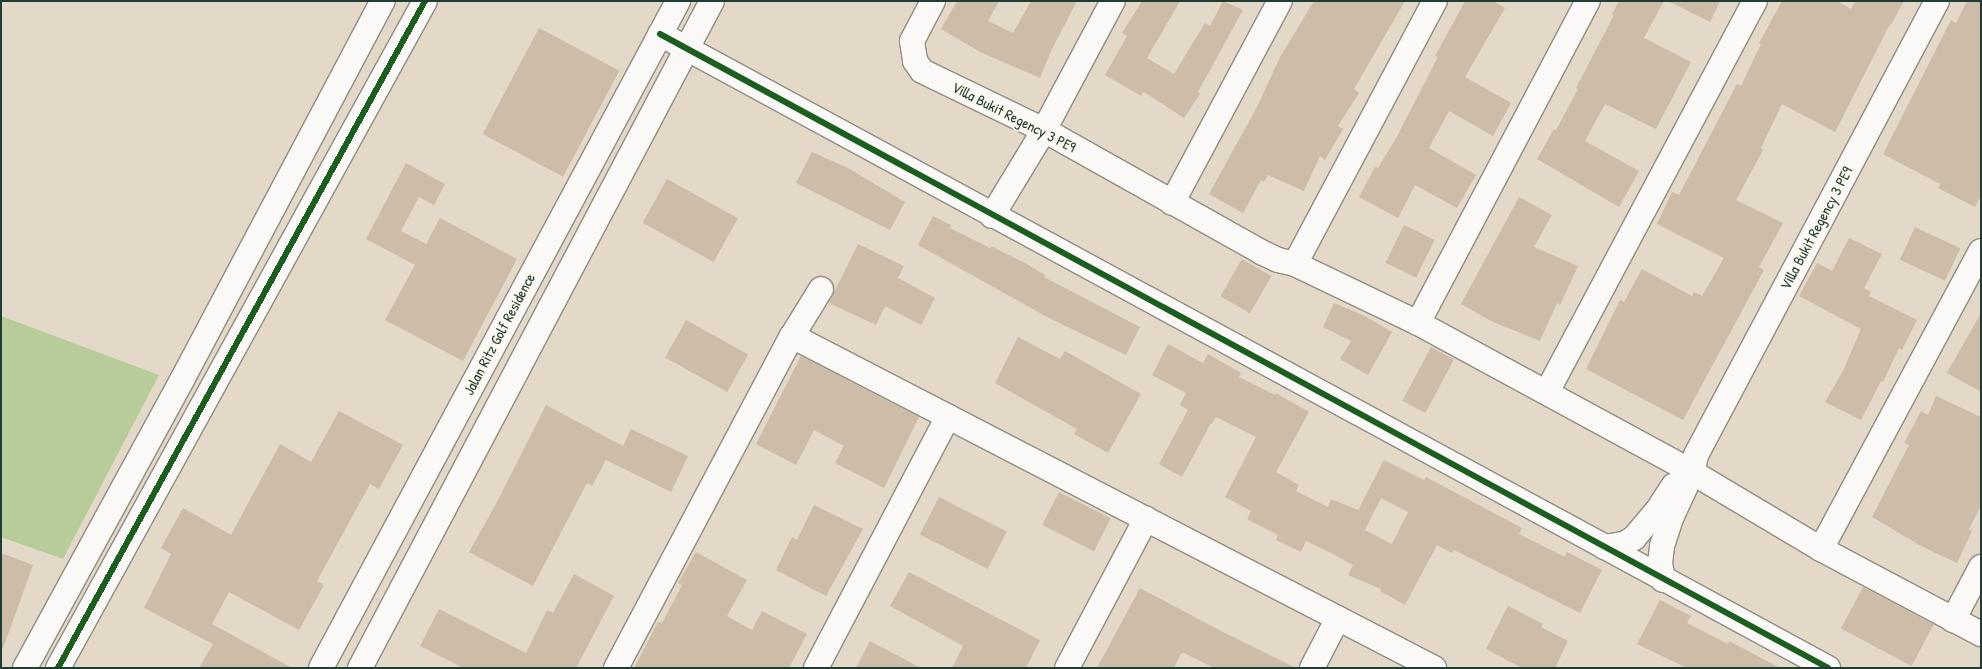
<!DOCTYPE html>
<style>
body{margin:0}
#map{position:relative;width:1982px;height:669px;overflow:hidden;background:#e4d9c8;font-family:"Patrick Hand",sans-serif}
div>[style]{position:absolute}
.green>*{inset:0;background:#b7cc98}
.building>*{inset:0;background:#ccbca8;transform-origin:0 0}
.roads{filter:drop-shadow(1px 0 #8d8d82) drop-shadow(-1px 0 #8d8d82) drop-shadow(0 1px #8d8d82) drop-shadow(0 -1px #8d8d82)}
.minor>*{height:24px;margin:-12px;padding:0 12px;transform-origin:12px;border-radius:12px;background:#fbf9f7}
.cycleway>*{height:6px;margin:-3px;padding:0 3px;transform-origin:3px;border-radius:3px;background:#1b5e20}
span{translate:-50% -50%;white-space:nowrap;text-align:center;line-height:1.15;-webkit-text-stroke:4px #fbf7ec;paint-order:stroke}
.street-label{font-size:15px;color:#1f3d34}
.frame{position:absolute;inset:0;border:2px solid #1f3d34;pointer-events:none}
</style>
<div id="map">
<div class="green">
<i style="clip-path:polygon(1px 316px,159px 375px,63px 559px,1px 537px)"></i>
</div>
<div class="building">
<i style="clip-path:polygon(957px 1px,999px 1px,988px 21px,1013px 33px,1031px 1px,1077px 1px,1051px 51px,1040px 78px,980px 52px,941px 29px)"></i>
<i style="clip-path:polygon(1142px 1px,1180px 1px,1147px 58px,1174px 74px,1205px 23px,1210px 26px,1223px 1px,1243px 10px,1198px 92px,1200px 94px,1184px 118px,1144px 92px,1141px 96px,1105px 75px,1127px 36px,1122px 33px)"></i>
<i style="clip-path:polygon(1314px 1px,1405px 1px,1354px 89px,1359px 93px,1338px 126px,1343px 129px,1325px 160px,1320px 156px,1304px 191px,1268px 175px,1264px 182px,1261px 180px,1243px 213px,1209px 194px,1257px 107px,1280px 57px)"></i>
<i style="clip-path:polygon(1465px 1px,1493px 1px,1505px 8px,1465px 77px,1511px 103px,1493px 136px,1449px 111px,1429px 148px,1476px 175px,1457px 208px,1415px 185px,1398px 218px,1359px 197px,1375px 167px,1378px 168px,1395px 140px,1438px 57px,1435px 56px)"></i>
<i style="clip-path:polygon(1619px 1px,1664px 1px,1644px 38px,1691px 62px,1656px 129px,1605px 104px,1585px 141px,1639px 171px,1619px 207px,1537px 159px,1554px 129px,1556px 130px,1578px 89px,1576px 88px,1614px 15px,1612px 14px)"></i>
<i style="clip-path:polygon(1668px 1px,1720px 1px,1710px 22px)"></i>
<i style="clip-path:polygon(1782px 1px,1837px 1px,1851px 9px,1855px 1px,1904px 1px,1891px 25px,1890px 24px,1835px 132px,1782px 104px,1761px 148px,1763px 150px,1736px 200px,1783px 223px,1759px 267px,1764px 270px,1683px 420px,1586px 369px,1620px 300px,1624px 302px,1642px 269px,1692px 296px,1694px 292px,1702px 296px,1724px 258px,1657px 224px,1672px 192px,1679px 195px,1737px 84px,1741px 86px,1761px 44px,1759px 43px)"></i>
<i style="clip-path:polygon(1967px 1px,1981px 1px,1981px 196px,1975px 207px,1938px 188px,1940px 184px,1883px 154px,1951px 20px,1956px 23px)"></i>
<i style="left:539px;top:28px;width:91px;height:120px;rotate:28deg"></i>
<i style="clip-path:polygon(812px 152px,848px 168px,905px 202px,890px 230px,796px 183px)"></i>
<i style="clip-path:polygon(406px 163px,445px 184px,434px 205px,419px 197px,401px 231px,426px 244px,440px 218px,517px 259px,463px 361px,385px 320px,415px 265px,366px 239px)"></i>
<i style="left:667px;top:179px;width:81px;height:50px;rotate:29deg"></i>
<i style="clip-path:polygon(1519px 197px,1552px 215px,1534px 247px,1578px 266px,1560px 305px,1557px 303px,1540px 341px,1493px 322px,1461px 304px)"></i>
<i style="clip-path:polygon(933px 216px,951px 225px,950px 228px,990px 248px,991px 246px,1025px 263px,1045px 275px,1044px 277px,1140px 327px,1126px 355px,1049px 318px,918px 245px)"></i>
<i style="left:1404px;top:225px;width:34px;height:42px;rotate:26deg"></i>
<i style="left:1915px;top:227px;width:50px;height:36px;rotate:25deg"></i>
<i style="clip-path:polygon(1849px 238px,1882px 254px,1864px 288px,1871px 292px,1869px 296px,1917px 320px,1902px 350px,1899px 348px,1883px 382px,1881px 381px,1861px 420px,1825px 402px,1843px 371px,1861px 329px,1799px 296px,1817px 263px,1832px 271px)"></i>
<i style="clip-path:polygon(858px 244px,904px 266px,898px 278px,935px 298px,921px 325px,885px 306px,876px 325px,829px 303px)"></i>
<i style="left:1242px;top:259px;width:34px;height:43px;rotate:30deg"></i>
<i style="clip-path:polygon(1334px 303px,1365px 316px,1392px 332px,1368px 375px,1340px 359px,1351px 341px,1323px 327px)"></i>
<i style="clip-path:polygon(1981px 313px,1981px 392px,1947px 373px)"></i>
<i style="left:686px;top:320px;width:71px;height:43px;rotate:29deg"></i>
<i style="clip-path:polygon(1018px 337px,1060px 359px,1065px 351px,1141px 394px,1108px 453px,1074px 434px,1077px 429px,995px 383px)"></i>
<i style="clip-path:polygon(evenodd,1168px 344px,1203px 363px,1208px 354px,1241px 373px,1239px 377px,1275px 395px,1276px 393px,1309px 412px,1276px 472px,1299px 485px,1296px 491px,1328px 507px,1331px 499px,1358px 510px,1384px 460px,1424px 480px,1426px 477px,1522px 528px,1519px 534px,1565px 557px,1567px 552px,1602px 570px,1580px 613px,1454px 550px,1452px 553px,1437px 545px,1405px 605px,1380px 591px,1381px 589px,1348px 575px,1353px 565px,1333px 554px,1306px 541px,1301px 552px,1276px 540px,1278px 535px,1247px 519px,1251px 511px,1225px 497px,1256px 437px,1216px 417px,1212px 424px,1211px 423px,1182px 477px,1159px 464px,1188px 410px,1180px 405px,1186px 393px,1152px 375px,1168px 344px,1381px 498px,1408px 512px,1392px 544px,1365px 530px,1381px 498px)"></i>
<i style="left:1431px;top:347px;width:26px;height:61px;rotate:28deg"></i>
<i style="clip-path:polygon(801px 356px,919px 417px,884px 488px,835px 463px,844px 446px,814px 430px,796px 465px,756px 444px)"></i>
<i style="clip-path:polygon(1936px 396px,1981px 417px,1981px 506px,1969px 529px,1972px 531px,1957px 563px,1921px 546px,1872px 517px,1909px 445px,1904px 443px,1921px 411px,1928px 415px)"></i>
<i style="clip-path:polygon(546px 405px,623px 446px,631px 429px,688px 456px,671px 492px,606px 460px,592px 486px,587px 483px,533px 586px,469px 552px,496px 504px)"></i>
<i style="clip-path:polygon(339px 411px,403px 445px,379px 489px,370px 484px,317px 581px,324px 585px,299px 630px,229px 592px,212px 624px,292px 668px,199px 668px,213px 644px,144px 608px,171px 554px,161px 548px,183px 508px,231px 535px,280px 444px,311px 462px)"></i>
<i style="left:1059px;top:492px;width:58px;height:37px;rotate:27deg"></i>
<i style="left:939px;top:497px;width:76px;height:42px;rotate:27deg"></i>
<i style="clip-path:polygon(814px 505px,863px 529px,826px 596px,776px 570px,792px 537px,797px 540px)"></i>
<i style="clip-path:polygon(696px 552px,747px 580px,727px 616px,752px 630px,762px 611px,807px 634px,789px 668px,634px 668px,658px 622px,662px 623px,682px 585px,678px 583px)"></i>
<i style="clip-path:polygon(1px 553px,33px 565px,3px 648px,1px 648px)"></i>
<i style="clip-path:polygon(909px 572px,1040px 640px,1026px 668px,952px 668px,963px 646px,890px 606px)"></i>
<i style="clip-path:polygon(574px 574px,614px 596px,576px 668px,463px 668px,420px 646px,439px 609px,526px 653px,547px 610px,553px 613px)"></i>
<i style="left:1863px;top:587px;width:80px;height:47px;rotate:28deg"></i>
<i style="clip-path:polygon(1140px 588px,1223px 632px,1296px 668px,1214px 668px,1184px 653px,1181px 654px,1174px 668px,1097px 668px)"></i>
<i style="clip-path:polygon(1660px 600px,1691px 616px,1687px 623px,1728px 644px,1729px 641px,1780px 668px,1687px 668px,1637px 644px)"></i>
<i style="clip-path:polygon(1508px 606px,1543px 624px,1541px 627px,1568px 641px,1555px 668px,1522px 668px,1486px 649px)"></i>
<i style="clip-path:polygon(870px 641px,921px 668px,856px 668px)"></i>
</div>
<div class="roads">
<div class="minor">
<i style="left:933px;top:1px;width:45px;rotate:117.7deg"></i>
<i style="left:912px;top:41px;width:20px;rotate:81deg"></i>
<i style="left:915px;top:61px;width:12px;rotate:55deg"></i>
<i style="left:922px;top:71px;width:136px;rotate:25.8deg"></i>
<i style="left:1044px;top:130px;width:249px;rotate:29.3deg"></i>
<i style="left:1261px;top:252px;width:19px;rotate:25deg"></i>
<i style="left:1278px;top:260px;width:17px;rotate:13deg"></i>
<i style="left:1295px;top:264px;width:136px;rotate:25.6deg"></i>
<i style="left:1418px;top:323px;width:304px;rotate:28.5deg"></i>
<i style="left:1685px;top:468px;width:158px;rotate:30.8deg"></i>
<i style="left:1821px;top:549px;width:181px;rotate:28deg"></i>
<i style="left:660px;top:34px;width:1329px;rotate:28.49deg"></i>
<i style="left:1172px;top:203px;width:229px;rotate:-61.9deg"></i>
<i style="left:992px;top:216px;width:100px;rotate:-58.8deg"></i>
<i style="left:1044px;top:130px;width:146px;rotate:-61.9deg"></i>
<i style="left:1295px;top:264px;width:298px;rotate:-62deg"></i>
<i style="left:1418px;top:323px;width:364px;rotate:-62.2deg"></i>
<i style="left:792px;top:336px;width:723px;rotate:27.35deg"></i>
<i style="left:1547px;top:392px;width:443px;rotate:-62deg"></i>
<i style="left:1604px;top:547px;width:20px;rotate:-9deg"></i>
<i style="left:1624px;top:544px;width:12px;rotate:-31deg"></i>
<i style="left:1634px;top:538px;width:35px;rotate:-50deg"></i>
<i style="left:1657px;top:511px;width:30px;rotate:-57deg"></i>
<i style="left:1821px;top:549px;width:338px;rotate:-61.8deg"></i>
<i style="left:1663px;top:580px;width:17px;rotate:-100deg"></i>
<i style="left:1660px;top:563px;width:17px;rotate:-83deg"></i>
<i style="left:1662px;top:546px;width:32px;rotate:-72deg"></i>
<i style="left:1672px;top:516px;width:47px;rotate:-65.1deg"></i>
<i style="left:1692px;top:473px;width:18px;rotate:-77deg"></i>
<i style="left:1696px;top:455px;width:514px;rotate:-62.04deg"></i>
<i style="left:1953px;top:620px;width:60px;rotate:-62.2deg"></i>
<i style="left:25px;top:668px;width:328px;rotate:-61.4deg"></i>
<i style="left:182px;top:380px;width:429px;rotate:-62.1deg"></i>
<i style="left:58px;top:668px;width:761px;rotate:-61.18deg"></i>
<i style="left:321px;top:668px;width:757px;rotate:-61.84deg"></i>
<i style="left:360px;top:668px;width:754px;rotate:-62.18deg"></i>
<i style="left:616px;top:668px;width:376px;rotate:-62.1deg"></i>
<i style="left:792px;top:336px;width:55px;rotate:-58.3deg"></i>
<i style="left:816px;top:668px;width:284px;rotate:-62.3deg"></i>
<i style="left:1067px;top:668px;width:169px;rotate:-62.1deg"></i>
<i style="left:1312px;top:668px;width:56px;rotate:-62.5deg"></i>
</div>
</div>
<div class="cycleway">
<i style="left:660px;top:34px;width:1329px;rotate:28.49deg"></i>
<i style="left:58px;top:668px;width:761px;rotate:-61.18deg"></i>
</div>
<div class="street-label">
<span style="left:1014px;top:117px;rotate:27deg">Villa Bukit Regency 3 PE9</span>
<span style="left:1816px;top:228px;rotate:-62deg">Villa Bukit Regency 3 PE9</span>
<span style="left:499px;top:334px;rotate:-62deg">Jalan Ritz Golf Residence</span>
</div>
<div class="frame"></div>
</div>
